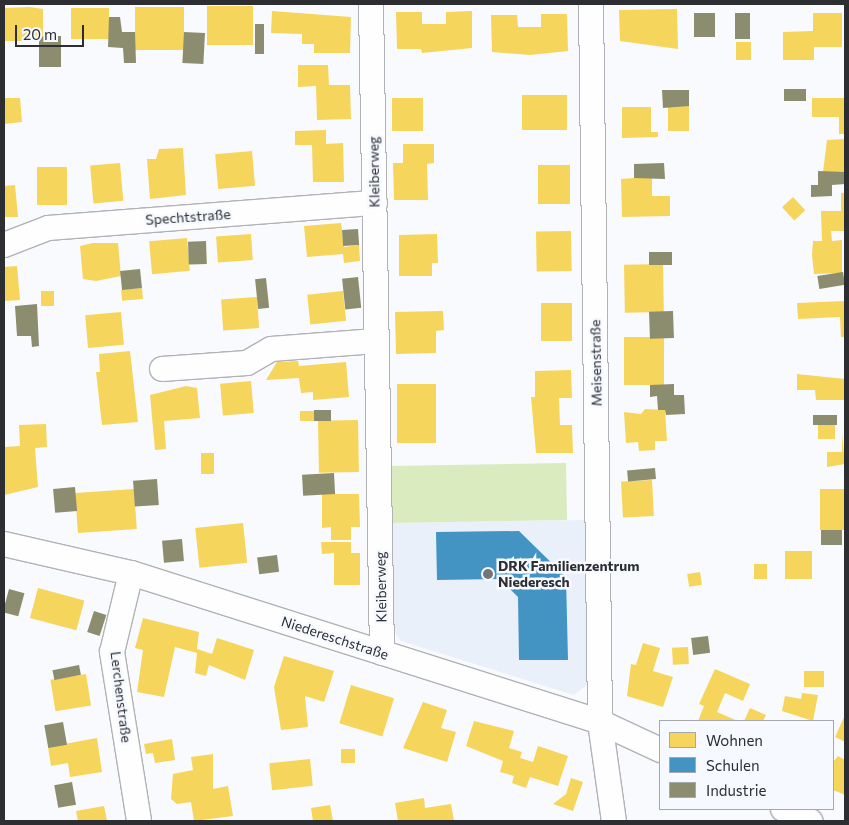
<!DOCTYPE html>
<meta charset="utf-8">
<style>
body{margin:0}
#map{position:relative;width:849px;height:825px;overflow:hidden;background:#f8fafd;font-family:Commissioner,sans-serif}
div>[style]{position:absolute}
.built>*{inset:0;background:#eaf0fa}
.green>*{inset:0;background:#d9ebbf;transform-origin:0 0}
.homes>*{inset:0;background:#f6d55c;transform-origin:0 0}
.schools>*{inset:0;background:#4393c3}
.industry>*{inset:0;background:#8c8c6e;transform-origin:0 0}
.roads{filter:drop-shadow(1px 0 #b0b2b5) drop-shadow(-1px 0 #b0b2b5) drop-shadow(0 1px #b0b2b5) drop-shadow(0 -1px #b0b2b5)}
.minor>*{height:24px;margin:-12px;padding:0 12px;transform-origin:12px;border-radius:12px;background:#fefeff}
.dots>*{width:14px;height:14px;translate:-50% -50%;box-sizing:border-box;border:2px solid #f6f9ff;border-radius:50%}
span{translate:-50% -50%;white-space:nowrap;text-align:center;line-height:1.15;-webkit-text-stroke:5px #f6f9ff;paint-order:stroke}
.street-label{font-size:14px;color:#2c2e31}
.poi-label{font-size:14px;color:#2c2e31;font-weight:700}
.left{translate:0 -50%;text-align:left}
.frame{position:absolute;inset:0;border:5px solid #2c2e31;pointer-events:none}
.legend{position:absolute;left:659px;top:720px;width:175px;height:90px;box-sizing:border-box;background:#f6f9ff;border:1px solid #a5a8ad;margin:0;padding:6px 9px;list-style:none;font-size:15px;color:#2c2e31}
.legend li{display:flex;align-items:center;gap:10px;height:25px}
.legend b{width:25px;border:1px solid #a5a8ad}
.scale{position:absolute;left:15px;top:25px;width:69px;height:22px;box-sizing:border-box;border:2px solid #2c2e31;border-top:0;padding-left:6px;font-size:15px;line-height:18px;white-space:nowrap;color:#2c2e31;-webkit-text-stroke:4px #f6f9ff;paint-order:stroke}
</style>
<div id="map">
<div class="built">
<i style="clip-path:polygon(587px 520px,589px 683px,574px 695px,401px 641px,390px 626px,389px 523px)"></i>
</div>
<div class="green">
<i style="left:566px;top:463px;width:57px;height:178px;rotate:89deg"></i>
</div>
<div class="homes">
<i style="left:207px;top:6px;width:46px;height:39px"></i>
<i style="clip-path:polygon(30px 7px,43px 9px,43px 41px,4px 41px,4px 8px)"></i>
<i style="left:135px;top:7px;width:49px;height:43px"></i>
<i style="left:71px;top:8px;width:38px;height:31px"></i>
<i style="clip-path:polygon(677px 9px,678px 49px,620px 41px,619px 10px)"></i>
<i style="clip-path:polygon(272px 11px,351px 17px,350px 53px,314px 53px,314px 44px,302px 44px,302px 34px,271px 33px)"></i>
<i style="clip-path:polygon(472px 11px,472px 48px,422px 53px,421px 49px,397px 49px,396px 12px,422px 12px,422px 24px,446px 24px,446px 12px)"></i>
<i style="clip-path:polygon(813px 13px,842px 13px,842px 47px,814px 47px,814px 60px,783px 60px,783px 32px,813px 31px)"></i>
<i style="clip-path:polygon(541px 14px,567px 14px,568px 51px,530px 55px,492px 52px,491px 15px,517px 15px,518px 27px,541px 27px)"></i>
<i style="left:751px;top:42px;width:18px;height:15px;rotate:90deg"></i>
<i style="clip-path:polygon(298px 65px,328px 65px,329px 85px,350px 85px,351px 119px,317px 120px,316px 86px,298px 87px)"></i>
<i style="left:567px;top:95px;width:35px;height:45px;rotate:90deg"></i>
<i style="clip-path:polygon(4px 98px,20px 98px,22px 122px,4px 124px)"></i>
<i style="left:392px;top:98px;width:31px;height:33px"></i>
<i style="clip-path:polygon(812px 98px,845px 98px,845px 134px,839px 134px,839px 117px,812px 117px)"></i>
<i style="left:668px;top:106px;width:21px;height:25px"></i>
<i style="clip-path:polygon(622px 107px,651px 107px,651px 132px,658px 132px,658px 137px,622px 138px)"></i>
<i style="clip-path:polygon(326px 130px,326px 144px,343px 143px,344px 182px,313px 182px,312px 145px,295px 145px,295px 131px)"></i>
<i style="clip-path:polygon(845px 139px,845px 172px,823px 172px,827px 140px)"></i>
<i style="clip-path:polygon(403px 144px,434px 144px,434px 163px,427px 164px,428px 200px,394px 200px,393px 163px,403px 163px)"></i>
<i style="clip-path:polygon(183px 148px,186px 195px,150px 199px,147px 159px,156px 159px,159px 149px)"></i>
<i style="left:252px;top:151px;width:35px;height:37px;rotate:85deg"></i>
<i style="left:120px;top:163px;width:38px;height:30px;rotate:85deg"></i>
<i style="left:538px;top:165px;width:32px;height:39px"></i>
<i style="left:67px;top:167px;width:38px;height:30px;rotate:90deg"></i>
<i style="clip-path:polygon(634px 178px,652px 178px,652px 196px,670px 196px,670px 216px,622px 217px,621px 179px)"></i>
<i style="clip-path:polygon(15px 185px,18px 217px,4px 217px,4px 186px)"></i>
<i style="clip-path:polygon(841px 193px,845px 193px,845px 231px,831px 231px,832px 241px,842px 240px,842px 273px,814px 274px,812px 255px,813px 241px,822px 241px,821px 211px,841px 211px)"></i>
<i style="left:793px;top:197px;width:18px;height:15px;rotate:47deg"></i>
<i style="clip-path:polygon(341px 223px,344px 247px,359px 245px,360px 261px,344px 263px,343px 254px,307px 257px,304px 226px)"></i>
<i style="left:571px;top:231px;width:40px;height:35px;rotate:89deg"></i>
<i style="left:251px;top:234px;width:26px;height:35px;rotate:86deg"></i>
<i style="clip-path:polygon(437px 234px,438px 263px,432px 263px,432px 276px,399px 276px,399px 235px)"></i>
<i style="left:187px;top:238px;width:33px;height:38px;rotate:85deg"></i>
<i style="clip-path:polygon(93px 243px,118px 243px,121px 276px,96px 281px,83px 279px,80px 246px)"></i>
<i style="left:663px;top:264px;width:48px;height:39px;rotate:89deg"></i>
<i style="clip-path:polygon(17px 266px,20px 300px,4px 301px,4px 267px)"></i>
<i style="left:142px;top:288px;width:11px;height:21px;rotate:85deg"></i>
<i style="left:54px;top:291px;width:15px;height:13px;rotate:90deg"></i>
<i style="left:343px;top:291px;width:30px;height:36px;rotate:84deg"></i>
<i style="left:257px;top:297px;width:31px;height:36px;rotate:86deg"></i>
<i style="clip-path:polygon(845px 301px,845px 337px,841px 337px,840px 317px,798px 319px,797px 303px)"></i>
<i style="left:541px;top:303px;width:31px;height:38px"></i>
<i style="clip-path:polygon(443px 311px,444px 330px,436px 331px,436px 353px,396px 354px,395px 312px)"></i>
<i style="left:121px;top:312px;width:33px;height:36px;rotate:85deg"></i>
<i style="left:664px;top:337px;width:48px;height:40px;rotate:90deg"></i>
<i style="clip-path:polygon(130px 351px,138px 422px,102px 425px,96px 372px,100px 372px,99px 354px)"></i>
<i style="clip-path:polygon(298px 361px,299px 366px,346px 362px,349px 397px,313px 400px,313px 392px,301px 393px,299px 378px,266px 380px,277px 362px)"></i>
<i style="clip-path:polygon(571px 370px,572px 398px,559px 398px,560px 425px,572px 425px,573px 453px,536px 453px,531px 397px,535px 397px,535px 371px)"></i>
<i style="clip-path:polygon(797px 374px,845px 379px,845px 400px,816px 400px,815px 390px,797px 390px)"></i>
<i style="left:251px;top:381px;width:32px;height:31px;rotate:85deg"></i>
<i style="left:397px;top:384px;width:39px;height:59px"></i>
<i style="clip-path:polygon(186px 386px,197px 388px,200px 418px,164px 421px,166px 449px,155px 450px,150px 395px)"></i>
<i style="clip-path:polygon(645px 409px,665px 410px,667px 441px,655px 441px,655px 450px,639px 451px,638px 442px,626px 443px,624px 412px,641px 414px)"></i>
<i style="left:300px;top:411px;width:14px;height:10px"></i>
<i style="left:358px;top:420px;width:52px;height:40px;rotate:89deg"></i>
<i style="clip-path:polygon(46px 424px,47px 447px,35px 448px,38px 487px,4px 495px,4px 447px,20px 446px,19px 425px)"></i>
<i style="left:818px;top:425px;width:17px;height:14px"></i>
<i style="clip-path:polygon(842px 434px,845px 464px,827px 467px,827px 452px,842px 452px)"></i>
<i style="left:201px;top:453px;width:13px;height:21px"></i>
<i style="left:652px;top:480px;width:36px;height:31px;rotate:87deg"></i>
<i style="left:134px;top:489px;width:40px;height:59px;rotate:86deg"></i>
<i style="left:820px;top:489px;width:25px;height:41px"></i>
<i style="clip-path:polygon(322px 494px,359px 494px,360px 527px,351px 527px,351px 540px,331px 540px,331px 527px,322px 528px)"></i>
<i style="left:243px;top:523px;width:40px;height:48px;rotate:84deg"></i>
<i style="clip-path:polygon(321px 542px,351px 542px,351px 553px,360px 553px,360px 585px,334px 585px,334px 553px,322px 554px)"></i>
<i style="left:785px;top:551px;width:27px;height:28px"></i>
<i style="left:754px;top:564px;width:13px;height:15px"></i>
<i style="left:700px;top:572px;width:13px;height:13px;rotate:81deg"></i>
<i style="left:38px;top:588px;width:48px;height:31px;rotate:15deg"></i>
<i style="clip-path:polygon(143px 618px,199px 632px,197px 649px,212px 654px,217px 638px,254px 650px,245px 680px,209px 665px,206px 676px,195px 673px,197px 653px,175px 647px,164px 697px,137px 692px,143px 650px,135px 648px)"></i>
<i style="clip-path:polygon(643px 643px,660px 648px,653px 671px,673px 677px,663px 707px,627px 696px,631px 664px,636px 665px)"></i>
<i style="left:688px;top:647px;width:17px;height:16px;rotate:87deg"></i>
<i style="clip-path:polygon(284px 656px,334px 671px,324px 702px,305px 696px,308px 727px,281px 730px,274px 687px)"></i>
<i style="clip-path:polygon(715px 669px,750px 684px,743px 701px,725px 693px,717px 712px,738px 721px,698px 721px,704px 706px,699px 704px)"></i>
<i style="left:804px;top:671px;width:20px;height:16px"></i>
<i style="left:86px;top:674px;width:32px;height:36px;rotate:81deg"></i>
<i style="left:351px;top:685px;width:45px;height:40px;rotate:17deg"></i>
<i style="clip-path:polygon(802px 693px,818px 695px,813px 721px,782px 711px,785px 696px,801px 699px)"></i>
<i style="clip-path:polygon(423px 702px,447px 710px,441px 728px,456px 732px,447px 762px,403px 748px)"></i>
<i style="clip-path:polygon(750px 708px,766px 715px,763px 721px,744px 721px)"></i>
<i style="clip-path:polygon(845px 715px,845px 742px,835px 737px)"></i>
<i style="clip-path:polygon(474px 721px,514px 731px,509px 748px,522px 752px,520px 758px,533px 762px,538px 746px,568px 756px,558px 786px,530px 777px,526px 788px,512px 783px,514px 776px,500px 772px,503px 761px,466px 746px)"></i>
<i style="clip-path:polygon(97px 738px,102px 772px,70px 777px,68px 763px,51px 766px,48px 747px)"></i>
<i style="clip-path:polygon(172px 739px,175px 760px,155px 763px,153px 753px,146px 754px,144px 744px)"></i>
<i style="left:355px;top:749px;width:14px;height:14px;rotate:90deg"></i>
<i style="clip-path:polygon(213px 754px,213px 789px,228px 786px,233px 816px,194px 821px,191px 802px,177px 804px,171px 799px,173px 774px,193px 770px,191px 757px)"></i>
<i style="clip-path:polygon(838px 756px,845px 760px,845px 795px,833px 790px,833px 762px)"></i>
<i style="left:310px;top:759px;width:27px;height:41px;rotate:84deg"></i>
<i style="clip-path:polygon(571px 778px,583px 782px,573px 811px,553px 804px,566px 794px)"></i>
<i style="clip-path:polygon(424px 798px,425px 808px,451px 804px,454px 821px,398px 821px,395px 803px)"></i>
<i style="clip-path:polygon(330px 805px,333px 821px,313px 821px,311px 808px)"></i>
<i style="clip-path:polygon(104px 806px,107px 821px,78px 821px,76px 811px)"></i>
</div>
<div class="schools">
<i style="clip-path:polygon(519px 531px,566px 577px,568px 660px,519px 660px,518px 597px,500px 579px,437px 580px,436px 532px)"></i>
</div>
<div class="industry">
<i style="left:694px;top:13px;width:21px;height:24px"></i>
<i style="left:735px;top:13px;width:15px;height:26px"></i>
<i style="clip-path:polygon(109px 17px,120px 17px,122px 32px,135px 32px,136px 63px,124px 63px,123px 48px,108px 47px)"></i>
<i style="left:255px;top:24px;width:9px;height:30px"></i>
<i style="left:184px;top:32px;width:21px;height:31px;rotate:3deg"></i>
<i style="clip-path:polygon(43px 36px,61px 36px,61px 67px,39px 67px,39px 41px)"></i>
<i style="left:784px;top:89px;width:22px;height:12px"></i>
<i style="clip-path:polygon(662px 90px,689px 90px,689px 106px,663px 108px)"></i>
<i style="clip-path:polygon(664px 163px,665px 179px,634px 178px,634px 164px)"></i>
<i style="clip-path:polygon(818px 171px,845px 172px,845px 184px,832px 185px,832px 196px,811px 197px,811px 185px,818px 185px)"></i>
<i style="left:358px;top:229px;width:16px;height:16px;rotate:86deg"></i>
<i style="left:206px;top:241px;width:23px;height:18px;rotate:88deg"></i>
<i style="left:649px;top:252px;width:23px;height:13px"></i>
<i style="left:140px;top:269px;width:19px;height:20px;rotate:84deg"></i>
<i style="left:843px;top:272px;width:13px;height:26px;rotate:81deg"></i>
<i style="left:358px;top:277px;width:31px;height:16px;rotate:84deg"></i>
<i style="left:266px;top:278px;width:30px;height:11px;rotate:84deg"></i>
<i style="clip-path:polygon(37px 304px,39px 346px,32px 347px,31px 336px,17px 336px,15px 306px)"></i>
<i style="left:673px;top:311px;width:27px;height:24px;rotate:88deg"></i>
<i style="clip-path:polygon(674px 384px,674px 395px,684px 395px,685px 414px,666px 415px,665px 410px,658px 410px,657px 396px,650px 397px,650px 385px)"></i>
<i style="left:331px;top:410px;width:11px;height:17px;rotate:90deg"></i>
<i style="left:837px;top:415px;width:10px;height:24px;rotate:90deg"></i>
<i style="left:655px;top:468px;width:11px;height:28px;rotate:85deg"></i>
<i style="left:334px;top:473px;width:21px;height:32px;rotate:87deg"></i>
<i style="left:157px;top:479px;width:26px;height:24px;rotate:86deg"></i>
<i style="left:75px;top:487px;width:24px;height:22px;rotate:85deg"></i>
<i style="left:821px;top:530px;width:21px;height:15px"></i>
<i style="left:182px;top:539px;width:22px;height:20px;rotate:85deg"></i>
<i style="left:277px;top:555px;width:17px;height:20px;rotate:83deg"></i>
<i style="left:9px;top:589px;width:16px;height:24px;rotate:15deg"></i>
<i style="left:94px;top:611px;width:13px;height:22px;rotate:18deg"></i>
<i style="left:708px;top:636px;width:17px;height:17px;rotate:83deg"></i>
<i style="left:79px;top:665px;width:10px;height:27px;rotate:79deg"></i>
<i style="left:63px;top:722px;width:23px;height:19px;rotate:80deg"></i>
<i style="left:72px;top:782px;width:23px;height:18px;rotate:80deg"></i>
</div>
<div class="roads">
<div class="minor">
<i style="left:371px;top:4px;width:649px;rotate:89.03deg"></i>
<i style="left:591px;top:4px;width:718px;rotate:89.28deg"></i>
<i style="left:600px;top:722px;width:100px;rotate:82deg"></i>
<i style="left:4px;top:245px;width:47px;rotate:-21.1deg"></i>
<i style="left:48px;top:228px;width:328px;rotate:-4.4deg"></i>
<i style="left:162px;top:369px;width:85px;rotate:-4deg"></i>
<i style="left:247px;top:363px;width:28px;rotate:-30deg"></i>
<i style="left:271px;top:349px;width:105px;rotate:-4.4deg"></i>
<i style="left:4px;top:544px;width:130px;rotate:12.9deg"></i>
<i style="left:131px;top:573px;width:492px;rotate:17.6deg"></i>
<i style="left:600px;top:722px;width:66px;rotate:25deg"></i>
<i style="left:131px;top:573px;width:81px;rotate:103.5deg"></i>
<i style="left:112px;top:652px;width:171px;rotate:80.9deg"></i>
<i style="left:783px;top:809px;width:30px;rotate:24deg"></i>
</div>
</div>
<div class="dots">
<i style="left:488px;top:574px;background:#737578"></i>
</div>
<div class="street-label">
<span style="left:374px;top:172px;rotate:-91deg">Kleiberweg</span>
<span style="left:188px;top:217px;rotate:-4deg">Spechtstraße</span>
<span style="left:596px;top:363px;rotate:-91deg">Meisenstraße</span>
<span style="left:381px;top:587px;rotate:-91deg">Kleiberweg</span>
<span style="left:335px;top:638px;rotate:18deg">Niedereschstraße</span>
<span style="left:121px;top:697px;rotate:83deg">Lerchenstraße</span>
</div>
<div class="poi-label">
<span class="left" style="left:498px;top:574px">DRK Familienzentrum<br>Niederesch</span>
</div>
<div class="frame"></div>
<ul class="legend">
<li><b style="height:14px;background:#f6d55c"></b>Wohnen</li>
<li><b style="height:14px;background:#4393c3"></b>Schulen</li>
<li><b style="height:14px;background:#8c8c6e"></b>Industrie</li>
</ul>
<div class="scale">20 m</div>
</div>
